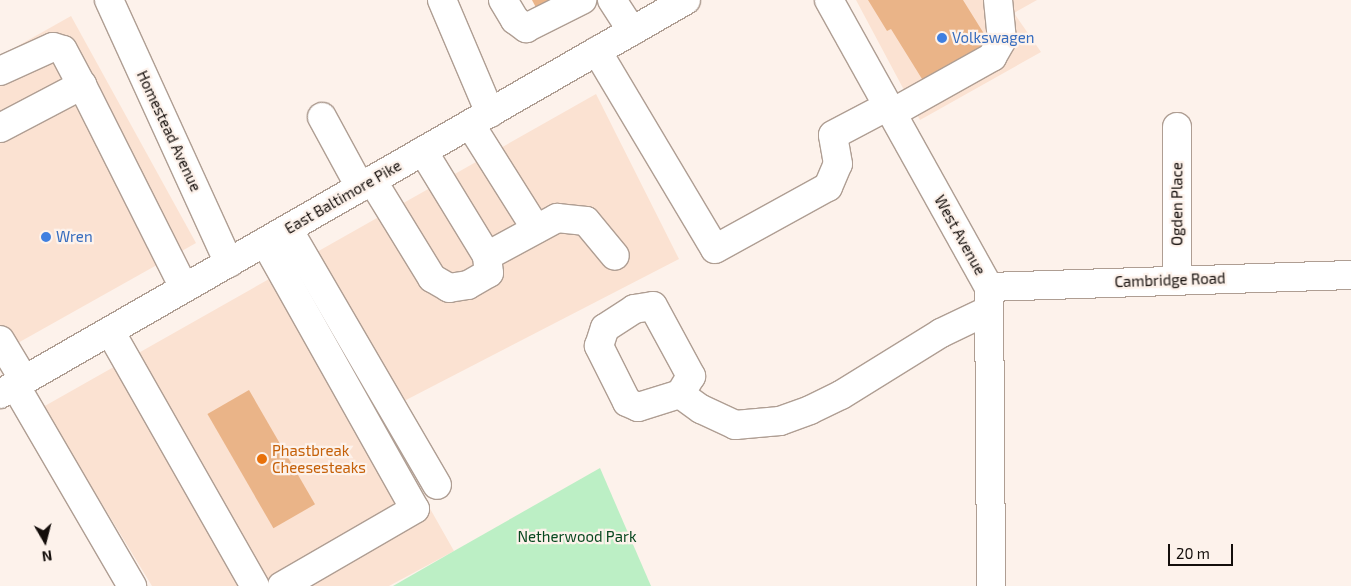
<!DOCTYPE html>
<style>
body{margin:0}
#map{position:relative;width:1351px;height:586px;overflow:hidden;background:#fdf2eb;font-family:"Exo 2",sans-serif}
div>[style]{position:absolute}
.built>*{inset:0;background:#fbe2d2}
.green>*{inset:0;background:#bcefc5}
.building>*{inset:0;background:#eab488;transform-origin:0 0}
.roads{filter:drop-shadow(1px 0 #af9e93) drop-shadow(-1px 0 #af9e93) drop-shadow(0 1px #af9e93) drop-shadow(0 -1px #af9e93)}
.minor>*{height:28px;margin:-14px;padding:0 14px;transform-origin:14px;border-radius:14px;background:#fff}
.major>*{height:28px;margin:-14px;padding:0 14px;transform-origin:14px;border-radius:14px;background:#fff}
.dots>*{width:14px;height:14px;translate:-50% -50%;box-sizing:border-box;border:2px solid #fdf2eb;border-radius:50%}
span{translate:-50% -50%;white-space:nowrap;text-align:center;line-height:1.15;-webkit-text-stroke:4.5px #fdf2eb;paint-order:stroke}
.shop-label{font-size:15px;color:#366cbe}
.left{translate:0 -50%;text-align:left}
.street-label{font-size:15px;color:#140e0b}
.food-label{font-size:15px;color:#c56008}
.park-label{font-size:15px;color:#07481f}
.north{position:absolute;left:20px;top:516px;width:50px;height:50px;-webkit-text-stroke:4px #fdf2eb;paint-order:stroke;rotate:172deg;font-size:14px;font-weight:700;line-height:20px;text-align:center;color:#140e0b}
.north::after{content:'';display:block;margin:auto;width:18px;height:22px;background:#140e0b;clip-path:polygon(50% 0,100% 100%,50% 72%,0 100%)}
.scale{position:absolute;left:1168px;top:544px;width:65px;height:22px;box-sizing:border-box;border:2px solid #140e0b;border-top:0;padding-left:6px;font-size:15px;line-height:18px;white-space:nowrap;color:#140e0b;-webkit-text-stroke:4px #fdf2eb;paint-order:stroke}
</style>
<div id="map">
<div class="built">
<i style="clip-path:polygon(856px 0,1037px 0,1014px 13px,1041px 52px,920px 120px)"></i>
<i style="clip-path:polygon(71px 16px,196px 243px,0 353px,0 56px)"></i>
<i style="clip-path:polygon(596px 94px,679px 259px,377px 415px,454px 551px,389px 586px,152px 586px,43px 407px)"></i>
</div>
<div class="green">
<i style="clip-path:polygon(600px 468px,651px 586px,393px 586px,454px 551px)"></i>
</div>
<div class="building">
<i style="clip-path:polygon(532px 0,572px 0,541px 17px)"></i>
<i style="clip-path:polygon(868px 0,963px 0,991px 45px,927px 87px,891px 29px,887px 31px)"></i>
<i style="left:249px;top:390px;width:132px;height:48px;rotate:60deg"></i>
</div>
<div class="roads">
<div class="minor">
<i style="left:109px;top:0;width:289px;rotate:65.5deg"></i>
<i style="left:442px;top:0;width:123px;rotate:67deg"></i>
<i style="left:503px;top:0;width:23px;rotate:59deg"></i>
<i style="left:515px;top:20px;width:14px;rotate:36deg"></i>
<i style="left:526px;top:28px;width:63px;rotate:-26.6deg"></i>
<i style="left:612px;top:0;width:37px;rotate:57deg"></i>
<i style="left:829px;top:0;width:329px;rotate:60.9deg"></i>
<i style="left:989px;top:287px;width:299px;rotate:89.6deg"></i>
<i style="left:597px;top:51px;width:230px;rotate:59.2deg"></i>
<i style="left:715px;top:249px;width:129px;rotate:-28.8deg"></i>
<i style="left:828px;top:187px;width:25px;rotate:-67deg"></i>
<i style="left:838px;top:164px;width:29px;rotate:-100deg"></i>
<i style="left:833px;top:135px;width:62px;rotate:-27.8deg"></i>
<i style="left:0;top:71px;width:58px;rotate:-24.4deg"></i>
<i style="left:53px;top:47px;width:10px;rotate:17deg"></i>
<i style="left:63px;top:50px;width:40px;rotate:62deg"></i>
<i style="left:892px;top:113px;width:115px;rotate:-29.2deg"></i>
<i style="left:992px;top:57px;width:20px;rotate:-60deg"></i>
<i style="left:1002px;top:40px;width:40px;rotate:-95.7deg"></i>
<i style="left:322px;top:117px;width:80px;rotate:61.5deg"></i>
<i style="left:470px;top:124px;width:124px;rotate:57.8deg"></i>
<i style="left:1177px;top:127px;width:153px;rotate:90deg"></i>
<i style="left:0;top:128px;width:93px;rotate:-27.7deg"></i>
<i style="left:82px;top:85px;width:227px;rotate:63.3deg"></i>
<i style="left:423px;top:151px;width:123px;rotate:58.6deg"></i>
<i style="left:372px;top:180px;width:115px;rotate:58.5deg"></i>
<i style="left:432px;top:278px;width:20px;rotate:30deg"></i>
<i style="left:449px;top:288px;width:19px;rotate:-9deg"></i>
<i style="left:468px;top:285px;width:24px;rotate:-30deg"></i>
<i style="left:489px;top:273px;width:17px;rotate:-97deg"></i>
<i style="left:487px;top:256px;width:80px;rotate:-28.5deg"></i>
<i style="left:557px;top:218px;width:29px;rotate:6deg"></i>
<i style="left:586px;top:221px;width:45px;rotate:50.4deg"></i>
<i style="left:288px;top:229px;width:296px;rotate:59.8deg"></i>
<i style="left:265px;top:242px;width:306px;rotate:60.7deg"></i>
<i style="left:415px;top:509px;width:154px;rotate:149.9deg"></i>
<i style="left:989px;top:287px;width:362px;rotate:-1.9deg"></i>
<i style="left:110px;top:331px;width:293px;rotate:60.4deg"></i>
<i style="left:0;top:340px;width:47px;rotate:59deg"></i>
<i style="left:15px;top:385px;width:233px;rotate:59.8deg"></i>
<i style="left:680px;top:394px;width:44px;rotate:162.8deg"></i>
<i style="left:638px;top:407px;width:12px;rotate:-156deg"></i>
<i style="left:627px;top:402px;width:63px;rotate:-116.6deg"></i>
<i style="left:599px;top:346px;width:19px;rotate:-72deg"></i>
<i style="left:605px;top:328px;width:35px;rotate:-33deg"></i>
<i style="left:634px;top:309px;width:19px;rotate:-9deg"></i>
<i style="left:653px;top:306px;width:80px;rotate:61.5deg"></i>
<i style="left:691px;top:376px;width:21px;rotate:121deg"></i>
<i style="left:680px;top:394px;width:26px;rotate:36deg"></i>
<i style="left:701px;top:409px;width:38px;rotate:25deg"></i>
<i style="left:735px;top:425px;width:45px;rotate:-5.1deg"></i>
<i style="left:780px;top:421px;width:32px;rotate:-20deg"></i>
<i style="left:810px;top:410px;width:34px;rotate:-26deg"></i>
<i style="left:841px;top:395px;width:118px;rotate:-31.8deg"></i>
<i style="left:941px;top:333px;width:53px;rotate:-25.6deg"></i>
</div>
<div class="major">
<i style="left:0;top:394px;width:791px;rotate:-29.87deg"></i>
</div>
</div>
<div class="dots">
<i style="left:942px;top:38px;background:#3f7fe0"></i>
<i style="left:46px;top:237px;background:#3f7fe0"></i>
<i style="left:262px;top:459px;background:#e8710a"></i>
</div>
<div class="shop-label">
<span class="left" style="left:952px;top:38px">Volkswagen</span>
<span class="left" style="left:56px;top:237px">Wren</span>
</div>
<div class="street-label">
<span style="left:169px;top:131px;rotate:65deg">Homestead Avenue</span>
<span style="left:343px;top:197px;rotate:-30deg">East Baltimore Pike</span>
<span style="left:1177px;top:204px;rotate:-90deg">Ogden Place</span>
<span style="left:960px;top:235px;rotate:61deg">West Avenue</span>
<span style="left:1170px;top:280px;rotate:-2deg">Cambridge Road</span>
</div>
<div class="food-label">
<span class="left" style="left:272px;top:459px">Phastbreak<br>Cheesesteaks</span>
</div>
<div class="park-label">
<span style="left:577px;top:537px">Netherwood Park</span>
</div>
<div class="north">N</div>
<div class="scale">20 m</div>
</div>
